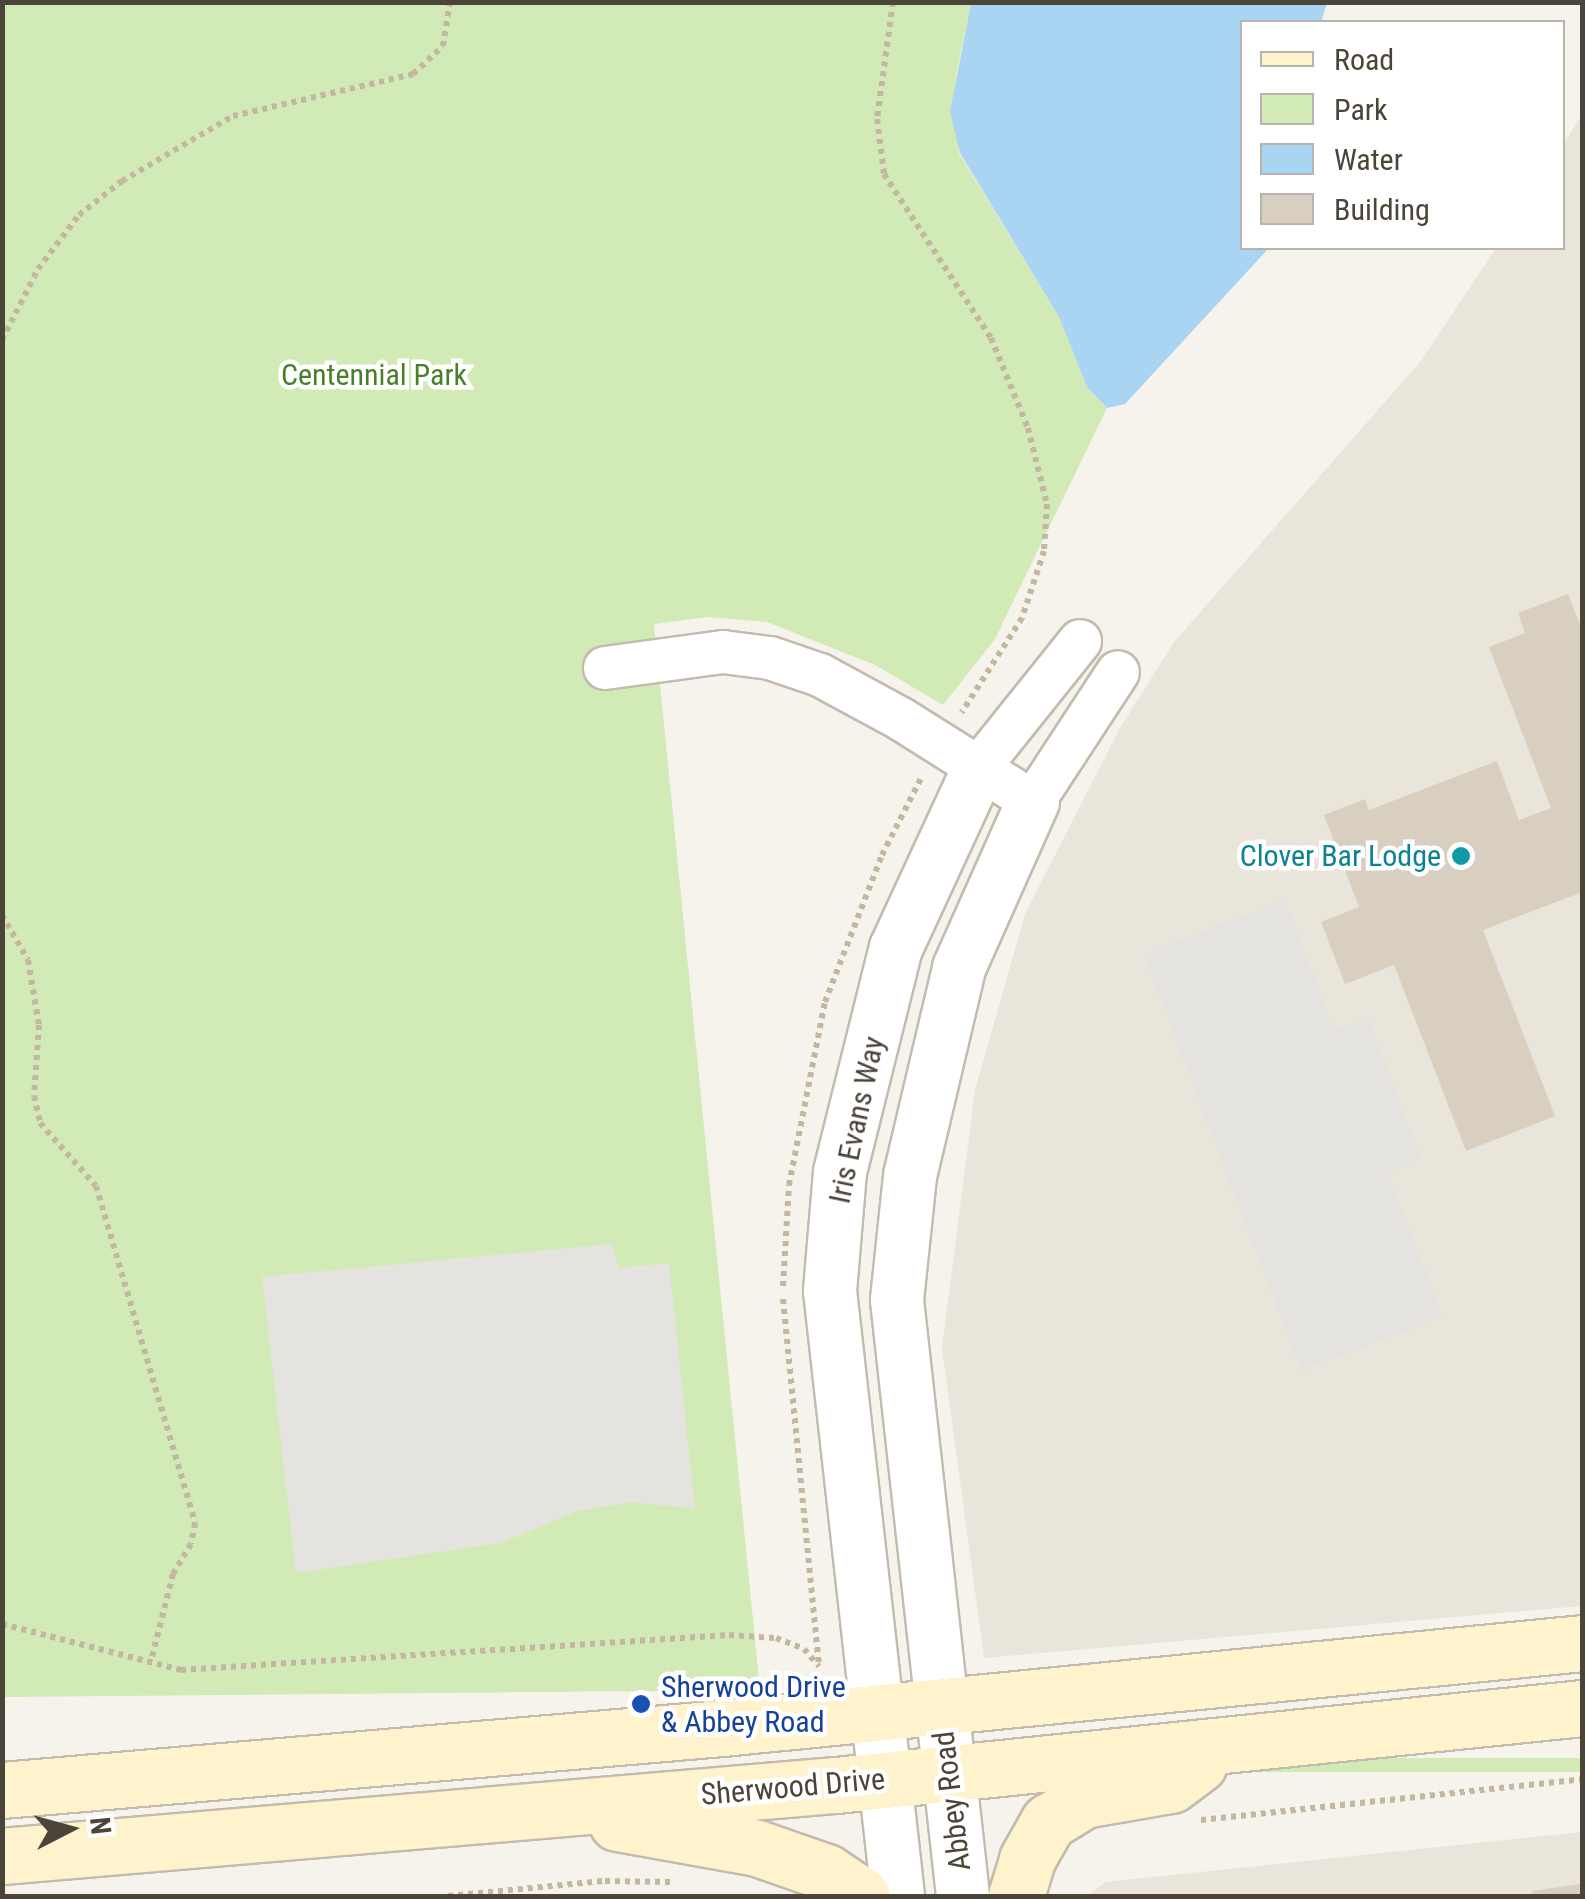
<!DOCTYPE html>
<style>
body{margin:0}
#map{position:relative;width:1585px;height:1899px;overflow:hidden;background:#f6f3ec;font-family:"Roboto Condensed",sans-serif}
div>[style]{position:absolute}
.residential>*{inset:0;background:#eae5da}
.green>*{inset:0;background:#d2eab5;transform-origin:0 0}
.parking>*{inset:0;background:#e5e3e0}
.water>*{inset:0;background:#a9d4f2}
.building>*{inset:0;background:#d8cfc1}
.path>*{height:6px;margin-top:-3px;transform-origin:0;background:repeating-linear-gradient(90deg,#c4b79f 0 5px,transparent 0 10px)}
.roads{filter:drop-shadow(2px 0 #c2bbae) drop-shadow(-2px 0 #c2bbae) drop-shadow(0 2px #c2bbae) drop-shadow(0 -2px #c2bbae)}
.minor>*{height:42px;margin:-21px;padding:0 21px;transform-origin:21px;border-radius:21px;background:#fff}
.tertiary>*{height:52px;margin:-26px;padding:0 26px;transform-origin:26px;border-radius:26px;background:#fff}
.secondary>*{height:55px;margin:-27.5px;padding:0 27.5px;transform-origin:27.5px;border-radius:27.5px;background:#fff3cd}
.dots>*{width:28px;height:28px;translate:-50% -50%;box-sizing:border-box;border:5px solid #fff;border-radius:50%}
span{translate:-50% -50%;white-space:nowrap;text-align:center;line-height:1.15;-webkit-text-stroke:9px #fff;paint-order:stroke}
.park-label{font-size:30px;color:#4a7f2a}
.culture-label{font-size:30px;color:#0d838f}
.right{translate:-100% -50%;text-align:right}
.street-label{font-size:30px;color:#4b4439}
.transit-label{font-size:30px;color:#164399}
.left{translate:0 -50%;text-align:left}
.frame{position:absolute;inset:0;border:5px solid #4b4439;pointer-events:none}
.legend{position:absolute;left:1240px;top:20px;width:325px;height:230px;box-sizing:border-box;background:#fff;border:2px solid #b7b4b0;margin:0;padding:12px 18px;list-style:none;font-size:30px;color:#4b4439}
.legend li{display:flex;align-items:center;gap:20px;height:50px}
.legend b{width:50px;border:2px solid #b7b4b0}
.north{position:absolute;left:20px;top:1779px;width:100px;height:100px;-webkit-text-stroke:8px #fff;paint-order:stroke;rotate:84deg;font-size:28px;font-weight:700;line-height:40px;text-align:center;color:#4b4439}
.north::after{content:'';display:block;margin:auto;width:35px;height:45px;background:#4b4439;clip-path:polygon(50% 0,100% 100%,50% 72%,0 100%)}
</style>
<div id="map">
<div class="residential">
<i style="clip-path:polygon(1582px 114px,1582px 1606px,984px 1658px,942px 1348px,975px 1090px,1025px 914px,1120px 728px,1174px 642px,1421px 361px,1496px 248px,1562px 248px,1563px 145px)"></i>
<i style="clip-path:polygon(1582px 1832px,1582px 1896px,1087px 1896px,1105px 1882px)"></i>
</div>
<div class="green">
<i style="clip-path:polygon(2px 3px,971px 3px,956px 76px,959px 153px,1059px 317px,1087px 387px,1107px 408px,995px 639px,943px 705px,875px 665px,767px 622px,709px 617px,654px 624px,760px 1690px,3px 1697px)"></i>
<i style="left:1582px;top:1758px;width:14px;height:338px;rotate:90deg"></i>
</div>
<div class="parking">
<i style="clip-path:polygon(1285px 900px,1334px 1030px,1368px 1017px,1421px 1159px,1388px 1173px,1443px 1317px,1301px 1371px,1144px 954px)"></i>
<i style="clip-path:polygon(611px 1244px,619px 1268px,669px 1263px,695px 1509px,632px 1502px,578px 1511px,501px 1543px,296px 1573px,262px 1277px)"></i>
</div>
<div class="water">
<i style="clip-path:polygon(971px 3px,1327px 3px,1321px 22px,1242px 22px,1242px 248px,1269px 248px,1125px 404px,1107px 408px,1087px 387px,1059px 317px,960px 153px,950px 112px)"></i>
</div>
<div class="building">
<i style="clip-path:polygon(1568px 594px,1582px 630px,1582px 899px,1580px 893px,1483px 930px,1555px 1116px,1466px 1151px,1394px 965px,1345px 984px,1321px 922px,1359px 907px,1324px 815px,1365px 799px,1369px 810px,1497px 761px,1519px 820px,1551px 808px,1489px 647px,1525px 633px,1518px 613px)"></i>
<i style="clip-path:polygon(1581px 1884px,1582px 1896px,1533px 1896px,1532px 1891px)"></i>
</div>
<div class="path">
<i style="left:893px;top:2px;width:118px;rotate:97.8deg"></i>
<i style="left:877px;top:119px;width:55px;rotate:82.7deg"></i>
<i style="left:884px;top:174px;width:196px;rotate:56.9deg"></i>
<i style="left:991px;top:338px;width:97px;rotate:67.7deg"></i>
<i style="left:1028px;top:428px;width:78px;rotate:76deg"></i>
<i style="left:1047px;top:504px;width:47px;rotate:93.7deg"></i>
<i style="left:1044px;top:551px;width:71px;rotate:108.2deg"></i>
<i style="left:1022px;top:618px;width:112px;rotate:122.6deg"></i>
<i style="left:2px;top:340px;width:80px;rotate:-63.1deg"></i>
<i style="left:38px;top:269px;width:68px;rotate:-52.8deg"></i>
<i style="left:79px;top:215px;width:55px;rotate:-38.3deg"></i>
<i style="left:122px;top:181px;width:129px;rotate:-30.4deg"></i>
<i style="left:233px;top:116px;width:185px;rotate:-13.1deg"></i>
<i style="left:413px;top:74px;width:41px;rotate:-43deg"></i>
<i style="left:443px;top:46px;width:45px;rotate:-81deg"></i>
<i style="left:2px;top:915px;width:52px;rotate:60deg"></i>
<i style="left:28px;top:960px;width:66px;rotate:80.4deg"></i>
<i style="left:39px;top:1025px;width:71px;rotate:94deg"></i>
<i style="left:34px;top:1096px;width:28px;rotate:77deg"></i>
<i style="left:40px;top:1123px;width:84px;rotate:48.4deg"></i>
<i style="left:96px;top:1186px;width:351px;rotate:73.6deg"></i>
<i style="left:195px;top:1523px;width:21px;rotate:101deg"></i>
<i style="left:191px;top:1544px;width:35px;rotate:121deg"></i>
<i style="left:173px;top:1574px;width:90px;rotate:104.2deg"></i>
<i style="left:783px;top:1286px;width:101px;rotate:-86.6deg"></i>
<i style="left:789px;top:1185px;width:187px;rotate:-78.9deg"></i>
<i style="left:825px;top:1002px;width:158px;rotate:-68.8deg"></i>
<i style="left:882px;top:855px;width:86px;rotate:-63.1deg"></i>
<i style="left:783px;top:1299px;width:368px;rotate:84.4deg"></i>
<i style="left:2px;top:1624px;width:185px;rotate:14.4deg"></i>
<i style="left:181px;top:1670px;width:549px;rotate:-3.65deg"></i>
<i style="left:729px;top:1635px;width:47px;rotate:3.7deg"></i>
<i style="left:776px;top:1638px;width:30px;rotate:21deg"></i>
<i style="left:804px;top:1649px;width:23px;rotate:49deg"></i>
<i style="left:1201px;top:1820px;width:383px;rotate:-6.1deg"></i>
<i style="left:448px;top:1896px;width:158px;rotate:-5.5deg"></i>
<i style="left:605px;top:1881px;width:69px;rotate:0.8deg"></i>
</div>
<div class="roads">
<div class="minor">
<i style="left:605px;top:668px;width:119px;rotate:-7.7deg"></i>
<i style="left:723px;top:652px;width:47px;rotate:7.3deg"></i>
<i style="left:770px;top:658px;width:53px;rotate:18.8deg"></i>
<i style="left:820px;top:675px;width:92px;rotate:28.5deg"></i>
<i style="left:901px;top:719px;width:156px;rotate:32.2deg"></i>
<i style="left:1033px;top:802px;width:155px;rotate:-56.8deg"></i>
<i style="left:980px;top:766px;width:160px;rotate:-51.3deg"></i>
</div>
<div class="tertiary">
<i style="left:898px;top:1896px;width:609px;rotate:-96.41deg"></i>
<i style="left:830px;top:1291px;width:119px;rotate:-85.2deg"></i>
<i style="left:840px;top:1172px;width:231px;rotate:-76deg"></i>
<i style="left:896px;top:948px;width:200px;rotate:-65.2deg"></i>
<i style="left:963px;top:1896px;width:600px;rotate:-96.32deg"></i>
<i style="left:897px;top:1300px;width:125px;rotate:-84deg"></i>
<i style="left:910px;top:1176px;width:214px;rotate:-76.7deg"></i>
<i style="left:959px;top:968px;width:182px;rotate:-66deg"></i>
</div>
<div class="secondary">
<i style="left:2px;top:1790px;width:723px;rotate:-4.92deg"></i>
<i style="left:722px;top:1728px;width:864px;rotate:-5.64deg"></i>
<i style="left:617px;top:1823px;width:142px;rotate:10.1deg"></i>
<i style="left:757px;top:1848px;width:73px;rotate:19.2deg"></i>
<i style="left:826px;top:1872px;width:43px;rotate:33.7deg"></i>
<i style="left:2px;top:1856px;width:837px;rotate:-4.87deg"></i>
<i style="left:836px;top:1785px;width:750px;rotate:-5.89deg"></i>
<i style="left:1016px;top:1896px;width:39px;rotate:-73deg"></i>
<i style="left:1027px;top:1859px;width:43px;rotate:-60.4deg"></i>
<i style="left:1048px;top:1822px;width:42px;rotate:-31.4deg"></i>
<i style="left:1084px;top:1800px;width:88px;rotate:-9.8deg"></i>
<i style="left:1171px;top:1785px;width:35px;rotate:-37deg"></i>
</div>
</div>
<div class="dots">
<i style="left:1461px;top:856px;background:#0f9aa8"></i>
<i style="left:641px;top:1704px;background:#1a4fb4"></i>
</div>
<div class="park-label">
<span style="left:374px;top:375px">Centennial Park</span>
</div>
<div class="culture-label">
<span class="right" style="left:1441px;top:856px">Clover Bar Lodge</span>
</div>
<div class="street-label">
<span style="left:857px;top:1120px;rotate:-78deg">Iris Evans Way</span>
<span style="left:793px;top:1787px;rotate:-5deg">Sherwood Drive</span>
<span style="left:952px;top:1801px;rotate:-97deg">Abbey Road</span>
</div>
<div class="transit-label">
<span class="left" style="left:661px;top:1704px">Sherwood Drive<br>&amp; Abbey Road</span>
</div>
<div class="frame"></div>
<ul class="legend">
<li><b style="height:12px;background:#fff3cd"></b>Road</li>
<li><b style="height:28px;background:#d2eab5"></b>Park</li>
<li><b style="height:28px;background:#a9d4f2"></b>Water</li>
<li><b style="height:28px;background:#d8cfc1"></b>Building</li>
</ul>
<div class="north">N</div>
</div>
